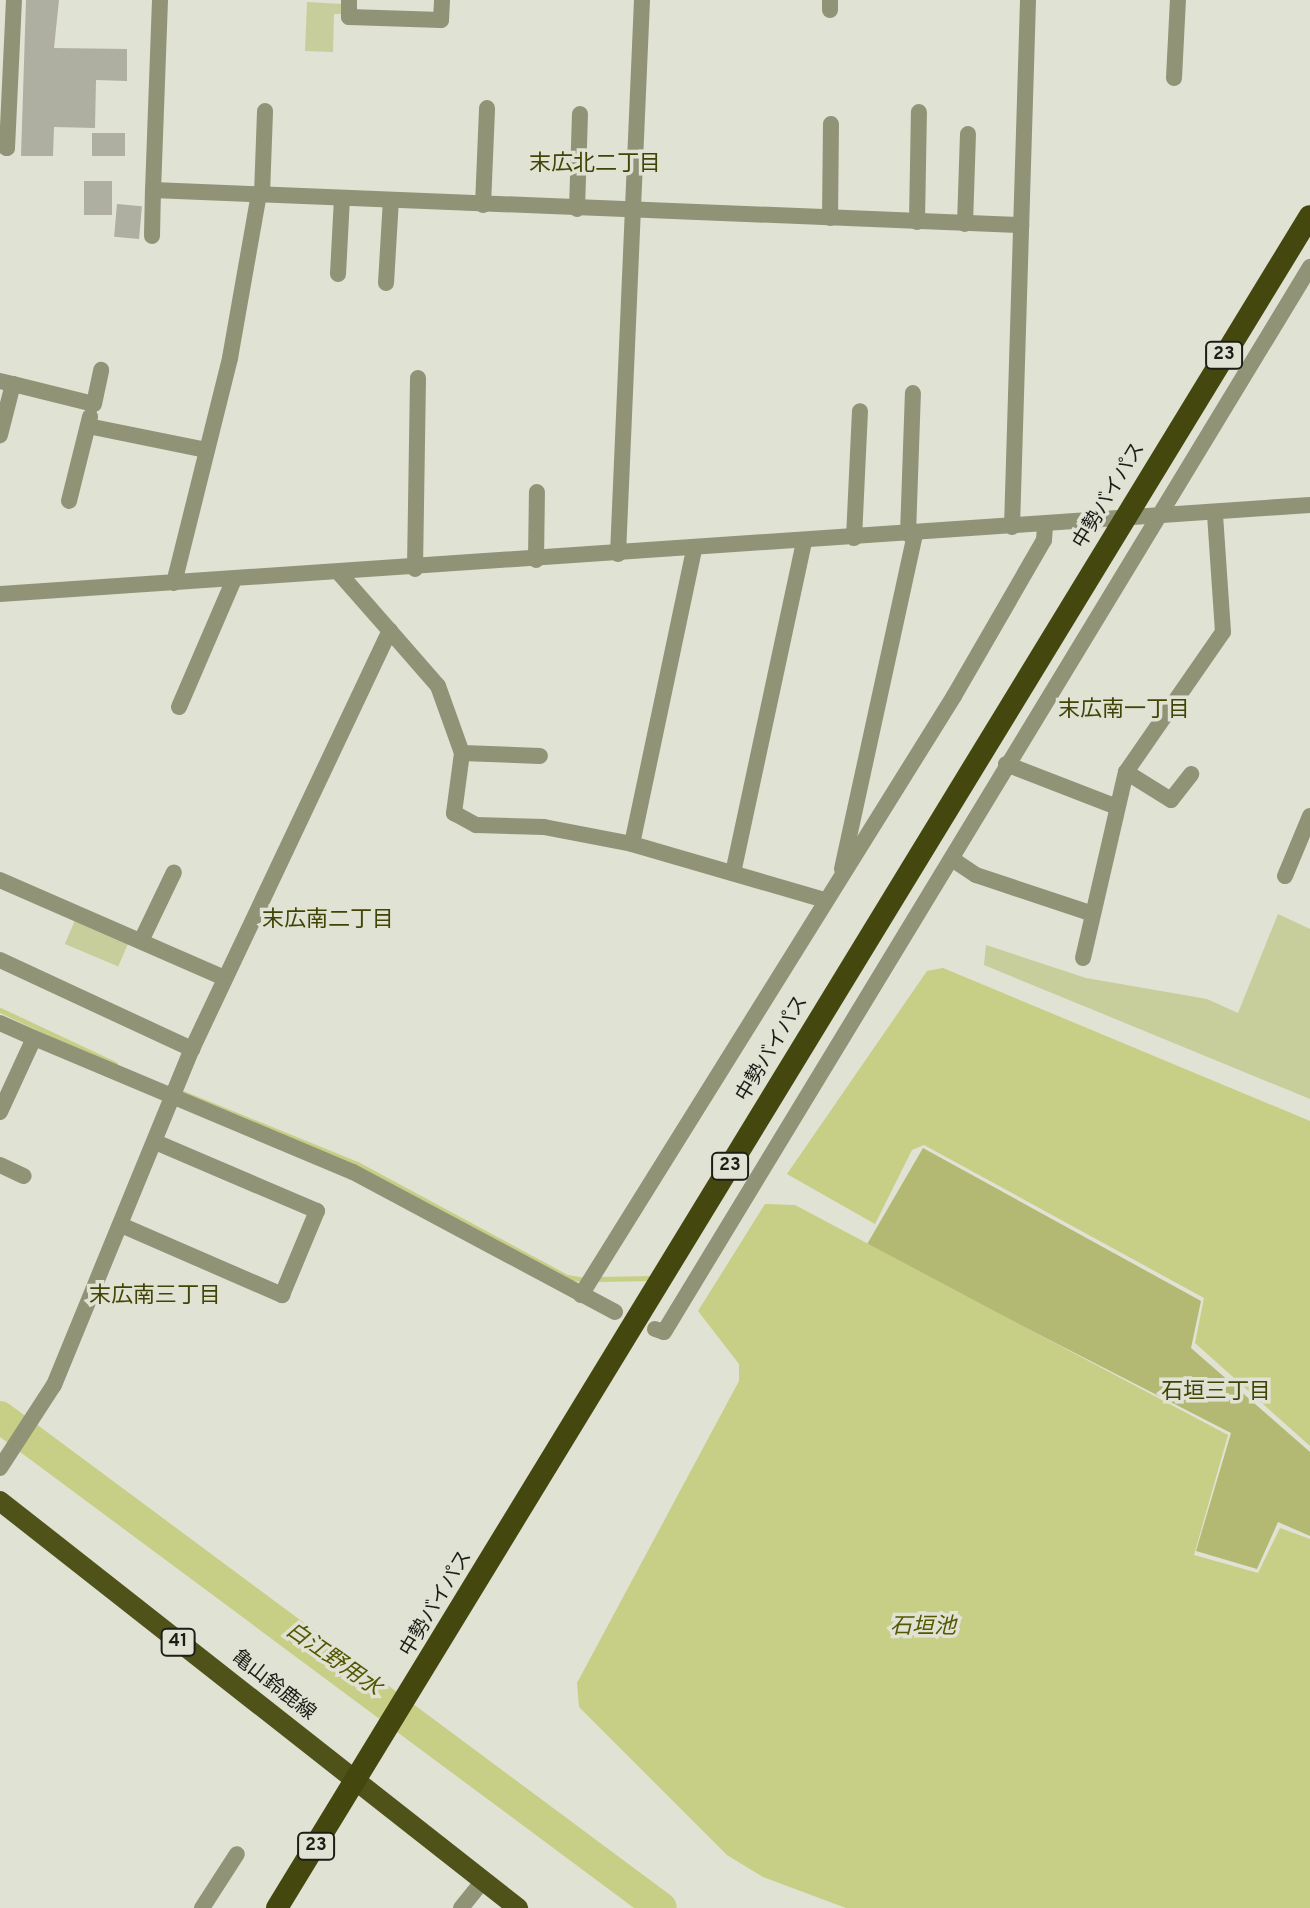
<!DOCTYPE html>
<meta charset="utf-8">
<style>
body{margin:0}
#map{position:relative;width:1310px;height:1908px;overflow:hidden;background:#e0e2d3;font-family:Overpass,"Noto Sans JP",sans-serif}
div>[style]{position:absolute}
.green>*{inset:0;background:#c8cd9c;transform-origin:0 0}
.forest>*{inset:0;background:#b3b972}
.water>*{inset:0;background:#c7ce86}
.stream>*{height:5px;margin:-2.5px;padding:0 2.5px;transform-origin:2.5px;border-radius:2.5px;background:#c7ce86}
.river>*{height:32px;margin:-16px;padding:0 16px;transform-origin:16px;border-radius:16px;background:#c7ce86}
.building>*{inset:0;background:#aeafa1;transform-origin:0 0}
.minor>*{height:16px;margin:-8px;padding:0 8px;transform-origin:8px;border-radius:8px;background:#909376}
.primary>*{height:20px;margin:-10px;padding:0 10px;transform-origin:10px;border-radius:10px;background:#505319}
.trunk>*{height:22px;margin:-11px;padding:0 11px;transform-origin:11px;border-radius:11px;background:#44480e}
span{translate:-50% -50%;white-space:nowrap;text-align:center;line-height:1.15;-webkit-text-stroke:7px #e0e2d3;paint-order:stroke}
.shield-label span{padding:2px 6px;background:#e0e2d3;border:2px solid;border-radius:6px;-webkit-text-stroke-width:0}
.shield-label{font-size:18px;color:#1d1d18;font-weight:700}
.street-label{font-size:20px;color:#1d1d18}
.neighbourhood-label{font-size:22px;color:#414404}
.water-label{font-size:22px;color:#545700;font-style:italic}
</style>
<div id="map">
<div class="green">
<i style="clip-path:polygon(307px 2px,342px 4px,342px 14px,334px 14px,333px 52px,305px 51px)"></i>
<i style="clip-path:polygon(1278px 914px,1310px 929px,1310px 1099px,984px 965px,986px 945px,1086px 978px,1207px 999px,1238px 1013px)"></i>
<i style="left:75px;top:920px;width:58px;height:26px;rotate:23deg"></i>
</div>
<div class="forest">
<i style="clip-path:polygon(923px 1148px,1201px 1301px,1191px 1348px,1310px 1452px,1310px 1536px,1278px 1522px,1257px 1569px,1196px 1551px,1231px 1433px,866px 1246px)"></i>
</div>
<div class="water">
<i style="clip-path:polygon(943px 968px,1310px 1121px,1310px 1446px,1195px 1343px,1204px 1298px,924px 1145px,912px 1150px,875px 1224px,787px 1174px,927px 971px)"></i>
<i style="clip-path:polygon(765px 1204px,795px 1205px,1228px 1435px,1194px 1555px,1258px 1573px,1280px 1528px,1310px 1539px,1310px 1908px,846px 1908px,763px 1877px,727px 1855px,579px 1707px,577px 1683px,739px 1381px,739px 1364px,698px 1311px)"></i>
</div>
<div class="stream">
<i style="left:0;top:1010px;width:127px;rotate:25.2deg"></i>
<i style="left:183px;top:1093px;width:188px;rotate:22.2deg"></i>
<i style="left:357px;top:1164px;width:238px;rotate:28.3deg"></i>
<i style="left:567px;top:1277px;width:19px;rotate:9deg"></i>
<i style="left:596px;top:1279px;width:58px;rotate:-1deg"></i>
</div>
<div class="river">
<i style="left:0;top:1417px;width:823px;rotate:36.61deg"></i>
</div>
<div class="building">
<i style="clip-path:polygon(26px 0,59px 0,54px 48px,127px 49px,127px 81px,96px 80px,95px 128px,54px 127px,53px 156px,21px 156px)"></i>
<i style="left:92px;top:133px;width:33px;height:23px"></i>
<i style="left:84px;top:181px;width:28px;height:34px"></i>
<i style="left:117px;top:204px;width:25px;height:33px;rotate:5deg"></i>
</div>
<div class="minor">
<i style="left:160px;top:0;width:190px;rotate:92.1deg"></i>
<i style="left:153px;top:190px;width:869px;rotate:2.31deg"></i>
<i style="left:349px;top:0;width:17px;rotate:90deg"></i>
<i style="left:349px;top:17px;width:92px;rotate:1.9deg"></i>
<i style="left:441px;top:20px;width:20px;rotate:-87deg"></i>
<i style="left:830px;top:10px;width:10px;rotate:-90deg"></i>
<i style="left:1174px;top:78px;width:78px;rotate:-87.1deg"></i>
<i style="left:0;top:144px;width:8px;rotate:30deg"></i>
<i style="left:7px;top:148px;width:148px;rotate:-87.3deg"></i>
<i style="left:262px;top:194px;width:83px;rotate:-87.9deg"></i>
<i style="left:483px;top:205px;width:97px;rotate:-87.6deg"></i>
<i style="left:577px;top:209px;width:95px;rotate:-88.2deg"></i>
<i style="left:830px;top:218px;width:94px;rotate:-89.4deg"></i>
<i style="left:917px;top:222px;width:110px;rotate:-89deg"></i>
<i style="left:965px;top:224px;width:90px;rotate:-88.1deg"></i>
<i style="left:152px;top:236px;width:46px;rotate:-88.8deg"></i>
<i style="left:338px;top:274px;width:76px;rotate:-87deg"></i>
<i style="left:386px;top:283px;width:83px;rotate:-86.6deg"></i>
<i style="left:0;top:381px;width:13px;rotate:13deg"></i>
<i style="left:13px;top:384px;width:53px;rotate:104.3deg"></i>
<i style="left:13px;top:384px;width:83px;rotate:13.9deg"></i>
<i style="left:94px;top:404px;width:35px;rotate:-78deg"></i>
<i style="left:88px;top:426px;width:120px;rotate:11.5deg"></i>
<i style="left:69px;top:501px;width:87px;rotate:-76deg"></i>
<i style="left:1012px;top:527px;width:527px;rotate:-88.26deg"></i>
<i style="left:908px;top:534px;width:141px;rotate:-88deg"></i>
<i style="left:854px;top:538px;width:127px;rotate:-87.3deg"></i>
<i style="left:618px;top:554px;width:555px;rotate:-87.52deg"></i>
<i style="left:536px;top:560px;width:68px;rotate:-89.2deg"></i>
<i style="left:415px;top:569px;width:191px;rotate:-89.1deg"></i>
<i style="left:174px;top:583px;width:232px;rotate:-76deg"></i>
<i style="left:230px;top:358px;width:167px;rotate:-80deg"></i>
<i style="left:0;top:594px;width:1313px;rotate:-3.89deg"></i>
<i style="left:390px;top:631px;width:73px;rotate:48.9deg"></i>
<i style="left:438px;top:686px;width:71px;rotate:70.3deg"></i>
<i style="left:462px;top:753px;width:78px;rotate:2.2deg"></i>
<i style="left:179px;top:707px;width:139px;rotate:-66.7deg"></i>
<i style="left:462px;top:753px;width:61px;rotate:97.6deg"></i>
<i style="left:454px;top:813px;width:25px;rotate:29deg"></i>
<i style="left:476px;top:825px;width:68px;rotate:1.7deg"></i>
<i style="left:544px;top:827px;width:90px;rotate:10.9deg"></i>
<i style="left:632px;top:844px;width:300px;rotate:-78.1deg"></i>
<i style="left:1006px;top:764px;width:119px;rotate:21.2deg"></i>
<i style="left:1126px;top:772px;width:53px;rotate:31.9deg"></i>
<i style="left:1171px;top:800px;width:33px;rotate:-52deg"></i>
<i style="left:632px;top:844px;width:201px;rotate:16.2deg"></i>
<i style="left:952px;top:859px;width:29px;rotate:34deg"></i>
<i style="left:976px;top:875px;width:123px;rotate:18.4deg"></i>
<i style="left:842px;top:869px;width:343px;rotate:-77.7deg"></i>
<i style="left:733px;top:873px;width:340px;rotate:-77.9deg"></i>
<i style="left:1285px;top:876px;width:65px;rotate:-67.4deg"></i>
<i style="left:0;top:880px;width:244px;rotate:23.6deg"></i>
<i style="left:141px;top:941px;width:76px;rotate:-64.4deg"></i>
<i style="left:1083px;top:958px;width:191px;rotate:-77deg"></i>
<i style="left:1126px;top:772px;width:170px;rotate:-55.3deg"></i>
<i style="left:1223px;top:632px;width:117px;rotate:-93.9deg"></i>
<i style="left:0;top:960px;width:212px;rotate:24.9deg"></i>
<i style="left:0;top:1023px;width:37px;rotate:24deg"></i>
<i style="left:0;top:1112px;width:81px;rotate:-65.3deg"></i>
<i style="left:34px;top:1038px;width:346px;rotate:22.8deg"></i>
<i style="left:353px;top:1172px;width:297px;rotate:28.1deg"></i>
<i style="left:0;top:1165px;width:26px;rotate:25deg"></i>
<i style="left:121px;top:1225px;width:176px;rotate:23.5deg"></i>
<i style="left:282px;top:1295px;width:91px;rotate:-67.4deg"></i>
<i style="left:317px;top:1211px;width:176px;rotate:-156.9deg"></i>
<i style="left:581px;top:1295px;width:706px;rotate:-58.09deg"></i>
<i style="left:954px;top:696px;width:180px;rotate:-60deg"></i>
<i style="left:1044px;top:540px;width:16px;rotate:-86deg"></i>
<i style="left:655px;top:1329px;width:9px;rotate:18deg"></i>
<i style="left:664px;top:1332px;width:1246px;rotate:-58.76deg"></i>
<i style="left:0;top:1468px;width:99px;rotate:-57deg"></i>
<i style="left:54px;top:1385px;width:363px;rotate:-67.7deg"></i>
<i style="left:192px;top:1049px;width:463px;rotate:-64.7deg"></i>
<i style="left:390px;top:631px;width:76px;rotate:-131.3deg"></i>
<i style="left:202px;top:1908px;width:64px;rotate:-57.1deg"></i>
<i style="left:461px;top:1908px;width:35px;rotate:-51deg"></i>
</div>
<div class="primary">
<i style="left:0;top:1501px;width:659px;rotate:38.16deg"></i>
</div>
<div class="trunk">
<i style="left:277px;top:1908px;width:1982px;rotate:-58.6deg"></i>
</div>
<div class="shield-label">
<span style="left:1224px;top:355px">23</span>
<span style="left:730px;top:1166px">23</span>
<span style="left:178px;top:1642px">41</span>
<span style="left:316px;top:1846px">23</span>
</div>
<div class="street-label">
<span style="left:1110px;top:496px;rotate:-59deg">中勢バイパス</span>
<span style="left:773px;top:1049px;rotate:-59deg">中勢バイパス</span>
<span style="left:437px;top:1604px;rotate:-59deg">中勢バイパス</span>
<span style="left:273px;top:1686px;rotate:38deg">亀山鈴鹿線</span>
</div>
<div class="neighbourhood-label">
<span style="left:595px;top:165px">末広北二丁目</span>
<span style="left:1124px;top:711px">末広南一丁目</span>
<span style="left:328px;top:921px">末広南二丁目</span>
<span style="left:155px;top:1297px">末広南三丁目</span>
<span style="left:1216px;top:1393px">石垣三丁目</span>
</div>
<div class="water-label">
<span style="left:923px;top:1628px">石垣池</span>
<span style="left:333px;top:1660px;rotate:35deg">白江野用水</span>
</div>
</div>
